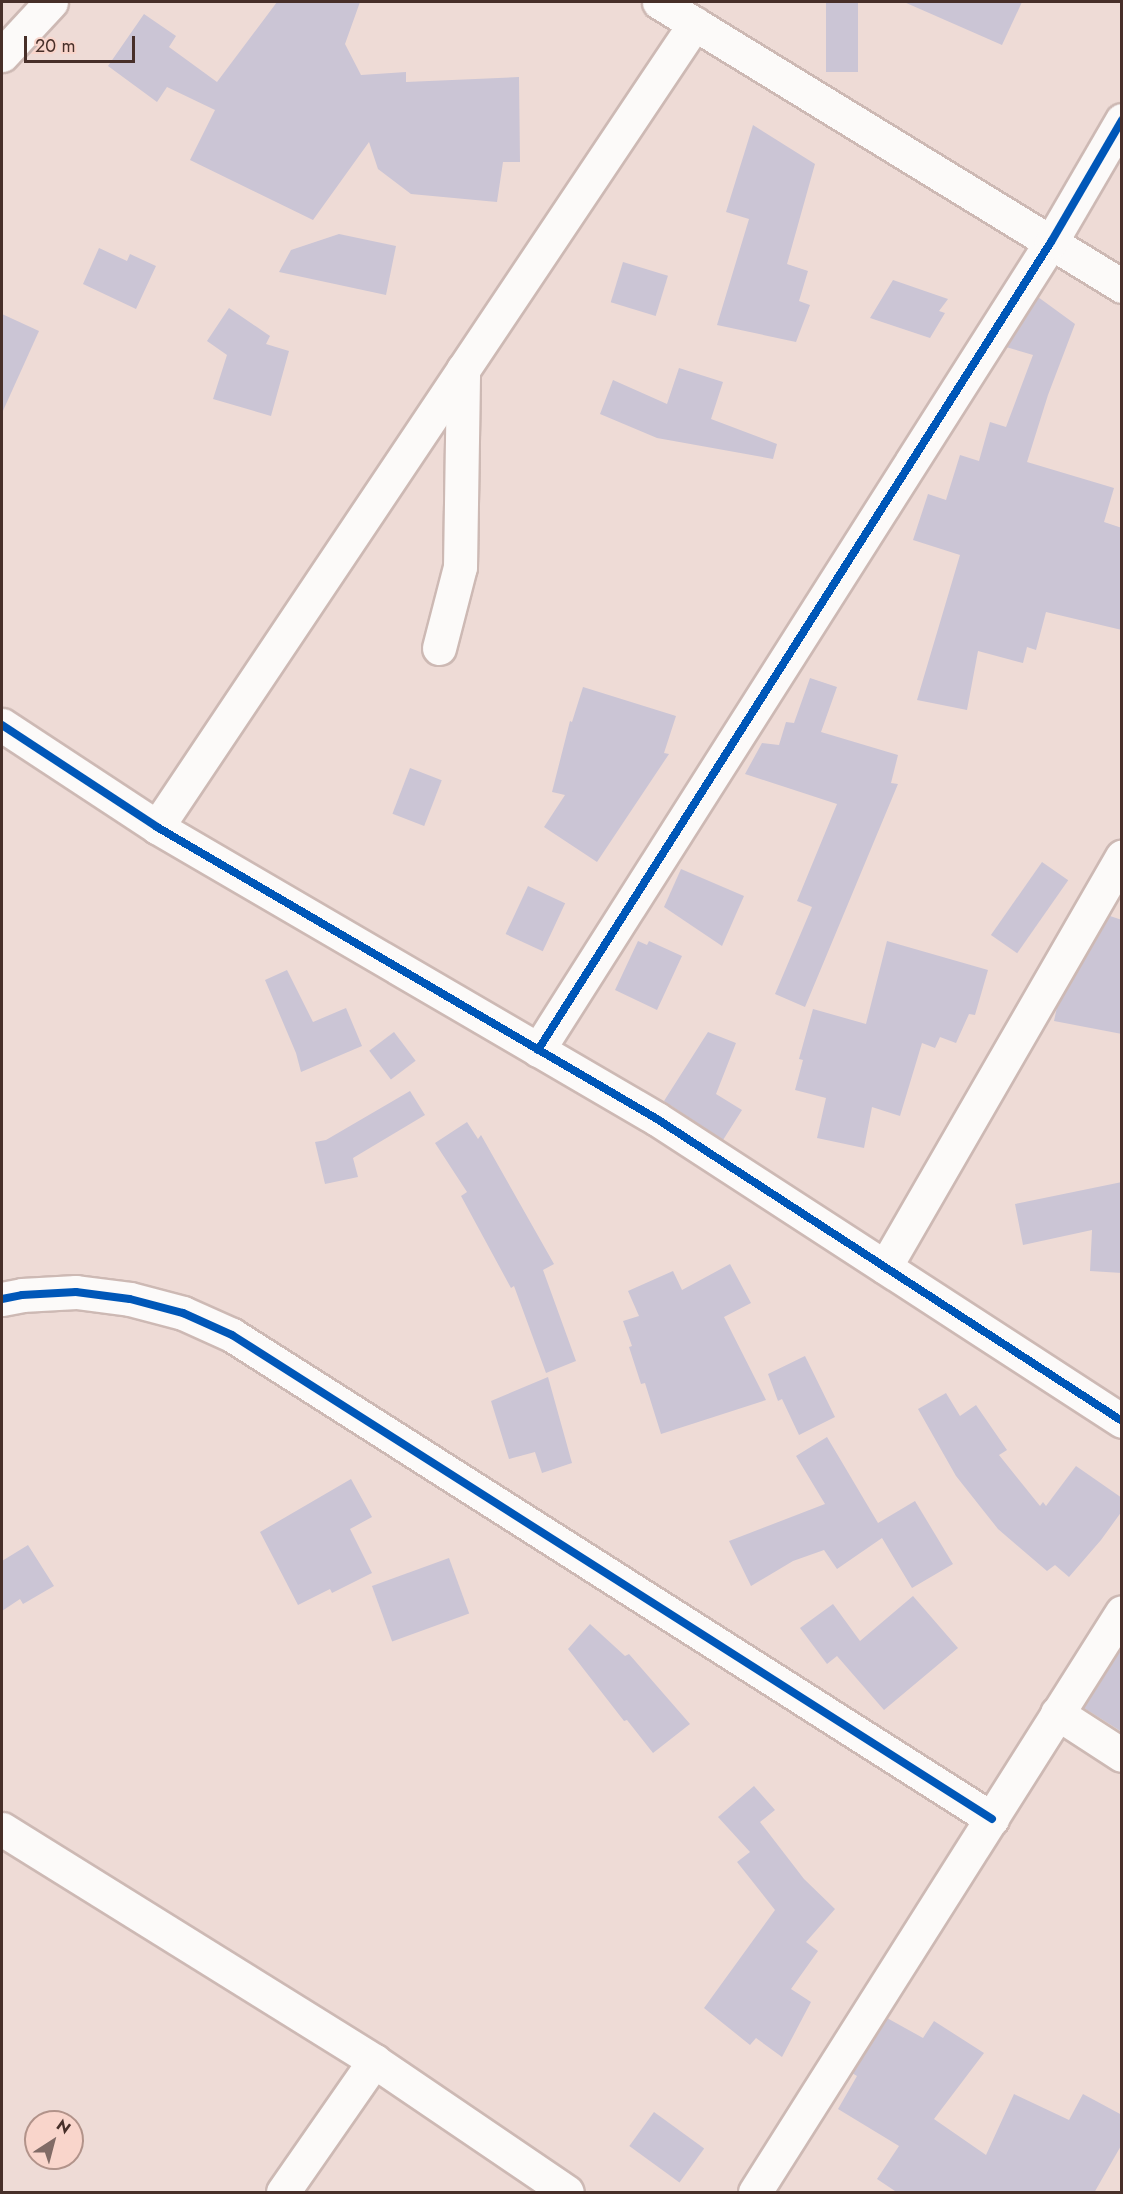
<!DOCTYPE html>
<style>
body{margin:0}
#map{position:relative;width:1123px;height:2194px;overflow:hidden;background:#eedbd6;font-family:Jost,sans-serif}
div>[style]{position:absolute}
.building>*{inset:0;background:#cbc5d5;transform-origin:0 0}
.roads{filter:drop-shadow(2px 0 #cdb9b4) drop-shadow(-2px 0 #cdb9b4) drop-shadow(0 2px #cdb9b4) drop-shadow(0 -2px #cdb9b4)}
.minor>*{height:33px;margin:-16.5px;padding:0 16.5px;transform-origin:16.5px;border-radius:16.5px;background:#fcfaf9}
.cycleway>*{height:8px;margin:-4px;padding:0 4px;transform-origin:4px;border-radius:4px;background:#0057b8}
span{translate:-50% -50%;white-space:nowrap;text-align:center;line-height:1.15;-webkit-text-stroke:4.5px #f9d5cb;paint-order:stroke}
.frame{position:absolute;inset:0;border:3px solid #472f29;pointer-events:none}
.north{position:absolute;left:24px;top:2110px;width:60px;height:60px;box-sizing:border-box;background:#f9d5cb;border:2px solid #b2938a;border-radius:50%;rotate:36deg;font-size:16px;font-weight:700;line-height:24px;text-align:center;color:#472f29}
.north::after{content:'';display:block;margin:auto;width:21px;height:27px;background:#816b66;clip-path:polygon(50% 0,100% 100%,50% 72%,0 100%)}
.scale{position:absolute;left:24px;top:36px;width:111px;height:27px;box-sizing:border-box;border:3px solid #472f29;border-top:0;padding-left:8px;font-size:18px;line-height:21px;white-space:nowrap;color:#472f29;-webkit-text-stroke:4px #f9d5cb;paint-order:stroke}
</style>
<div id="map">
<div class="building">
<i style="clip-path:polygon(277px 2px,360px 2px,345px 44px,361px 75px,406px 72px,406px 82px,519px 77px,520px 162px,503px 162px,497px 202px,411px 194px,378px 169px,369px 142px,313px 220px,190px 160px,215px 110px,167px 87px,157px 102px,108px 66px,144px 14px,176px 36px,169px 47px,217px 82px)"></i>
<i style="left:826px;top:2px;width:32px;height:70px"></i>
<i style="clip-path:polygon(904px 2px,1022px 2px,1002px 45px)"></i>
<i style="clip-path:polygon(753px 125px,815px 164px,787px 264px,808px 271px,799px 301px,810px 305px,796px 342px,717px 325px,749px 219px,726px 212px)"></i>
<i style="clip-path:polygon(339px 234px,396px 246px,386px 295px,279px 272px,291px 250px)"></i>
<i style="clip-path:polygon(99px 248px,127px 261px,130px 254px,156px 266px,136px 309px,83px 284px)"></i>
<i style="left:623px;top:262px;width:47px;height:42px;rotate:17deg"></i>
<i style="clip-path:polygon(893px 280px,948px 299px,939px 311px,945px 313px,930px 338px,870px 318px)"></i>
<i style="clip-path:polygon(1038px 297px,1075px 324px,1048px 395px,1027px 462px,1114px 488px,1104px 522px,1122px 528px,1122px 630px,1046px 612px,1036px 650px,1027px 647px,1023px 663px,978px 651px,967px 710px,917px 700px,960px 555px,913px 540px,928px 494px,946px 500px,960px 455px,979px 461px,990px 422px,1006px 427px,1033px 355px,1006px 347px)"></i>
<i style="clip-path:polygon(229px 308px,270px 336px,266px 344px,289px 351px,271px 416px,213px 399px,227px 355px,207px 341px)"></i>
<i style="clip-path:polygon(2px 314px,39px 331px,2px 413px)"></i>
<i style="clip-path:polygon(679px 368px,723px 382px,711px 419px,777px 444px,773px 459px,657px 438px,600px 414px,613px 380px,667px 404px)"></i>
<i style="clip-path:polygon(810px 678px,837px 687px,821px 732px,898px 755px,891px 783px,898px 784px,805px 1007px,775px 994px,812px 907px,797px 901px,837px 804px,745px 774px,762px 743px,779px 745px,786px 722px,794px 723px)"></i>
<i style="clip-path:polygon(583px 687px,676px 716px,664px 753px,669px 754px,597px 862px,544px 827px,565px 795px,552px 792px,570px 721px,572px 722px)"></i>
<i style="left:410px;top:768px;width:34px;height:49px;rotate:21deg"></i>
<i style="left:1042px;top:862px;width:32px;height:89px;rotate:35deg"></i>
<i style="clip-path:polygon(681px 869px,744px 896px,722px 946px,664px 907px)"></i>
<i style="left:528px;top:886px;width:41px;height:53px;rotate:25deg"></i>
<i style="clip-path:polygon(1110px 916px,1122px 920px,1122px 1034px,1054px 1021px,1057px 1007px)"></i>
<i style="clip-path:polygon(638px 941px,647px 945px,649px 941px,682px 956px,657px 1010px,615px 990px)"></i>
<i style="clip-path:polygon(887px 941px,988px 970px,975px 1015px,969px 1014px,956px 1043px,940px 1037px,935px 1048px,922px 1043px,900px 1116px,872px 1107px,864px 1148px,817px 1138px,826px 1098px,795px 1090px,803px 1060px,799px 1059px,813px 1009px,866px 1024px)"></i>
<i style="clip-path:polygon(287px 970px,313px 1022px,346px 1008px,362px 1046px,301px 1072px,296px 1053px,265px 980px)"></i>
<i style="left:394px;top:1032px;width:36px;height:31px;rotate:53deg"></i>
<i style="clip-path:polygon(708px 1032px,736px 1043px,716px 1094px,742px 1110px,723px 1140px,664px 1101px)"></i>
<i style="clip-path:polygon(410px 1091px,425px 1115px,353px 1158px,358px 1177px,325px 1184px,315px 1142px,326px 1140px)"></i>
<i style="clip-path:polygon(467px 1122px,478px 1139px,481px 1135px,554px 1264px,543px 1270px,576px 1361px,546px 1373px,514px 1286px,511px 1288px,461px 1196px,467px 1192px,435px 1143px)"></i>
<i style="clip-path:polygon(1122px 1182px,1122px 1273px,1090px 1271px,1092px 1230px,1023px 1245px,1015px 1204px)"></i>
<i style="clip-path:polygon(730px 1264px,751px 1303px,724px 1317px,766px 1400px,661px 1434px,645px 1383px,641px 1384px,629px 1347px,632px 1346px,623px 1321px,639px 1316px,628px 1291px,673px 1271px,682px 1290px)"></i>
<i style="clip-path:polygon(805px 1356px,835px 1417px,799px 1435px,782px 1399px,778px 1401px,768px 1374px)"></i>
<i style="clip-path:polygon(548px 1377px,572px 1463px,542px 1473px,535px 1452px,509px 1459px,491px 1401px)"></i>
<i style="clip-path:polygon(946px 1393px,960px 1416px,976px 1405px,1007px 1450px,999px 1455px,1040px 1506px,1043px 1502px,1046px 1506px,1076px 1466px,1122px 1498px,1122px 1511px,1101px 1540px,1069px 1577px,1055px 1565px,1047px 1571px,998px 1529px,956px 1476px,918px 1409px)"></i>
<i style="clip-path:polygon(827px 1437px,878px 1523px,915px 1501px,953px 1564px,912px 1588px,882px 1538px,837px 1569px,824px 1550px,793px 1561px,751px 1586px,729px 1541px,825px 1504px,796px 1456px)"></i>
<i style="clip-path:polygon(351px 1479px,372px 1517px,350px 1529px,372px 1573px,332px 1593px,330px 1589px,298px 1605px,260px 1532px)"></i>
<i style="clip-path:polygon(28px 1545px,54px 1586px,23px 1604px,20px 1599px,2px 1611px,2px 1561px)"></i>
<i style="left:449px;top:1558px;width:59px;height:82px;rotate:70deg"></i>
<i style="clip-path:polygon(913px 1596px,958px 1648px,884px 1710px,837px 1656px,827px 1664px,800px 1628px,833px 1604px,860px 1641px)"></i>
<i style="clip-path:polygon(590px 1624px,625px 1656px,629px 1654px,690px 1724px,653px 1753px,627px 1720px,624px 1721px,568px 1649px)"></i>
<i style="clip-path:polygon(1122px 1648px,1122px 1732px,1084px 1708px)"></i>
<i style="clip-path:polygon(754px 1786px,775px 1810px,760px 1822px,804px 1879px,835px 1909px,806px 1942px,818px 1951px,791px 1989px,811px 2002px,782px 2057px,756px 2038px,750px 2045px,704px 2008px,775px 1910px,737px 1862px,750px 1852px,718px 1817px)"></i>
<i style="clip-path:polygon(887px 2018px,923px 2038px,934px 2021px,984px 2053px,934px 2119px,986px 2155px,1014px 2094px,1069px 2120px,1083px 2094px,1122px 2115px,1122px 2144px,1094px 2193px,898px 2193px,877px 2179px,899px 2146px,838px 2109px,857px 2076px,852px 2073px)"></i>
<i style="left:654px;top:2112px;width:62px;height:42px;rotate:36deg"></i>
</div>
<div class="roads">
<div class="minor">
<i style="left:659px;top:2px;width:543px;rotate:31.52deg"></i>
<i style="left:2px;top:55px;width:72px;rotate:-47.2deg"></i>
<i style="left:439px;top:648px;width:84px;rotate:-75.5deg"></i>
<i style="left:460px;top:567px;width:198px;rotate:-89.1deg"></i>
<i style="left:2px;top:725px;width:186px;rotate:33.3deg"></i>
<i style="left:157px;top:827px;width:579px;rotate:30.28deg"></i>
<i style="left:657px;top:1119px;width:554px;rotate:33deg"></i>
<i style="left:157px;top:827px;width:967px;rotate:-56.21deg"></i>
<i style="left:538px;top:1050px;width:957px;rotate:-57.59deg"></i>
<i style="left:1051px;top:242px;width:141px;rotate:-59.8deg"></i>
<i style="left:885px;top:1267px;width:474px;rotate:-60deg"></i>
<i style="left:2px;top:1299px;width:20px;rotate:-11deg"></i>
<i style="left:22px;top:1295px;width:54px;rotate:-3.2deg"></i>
<i style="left:76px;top:1292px;width:54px;rotate:7.4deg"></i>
<i style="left:130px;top:1299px;width:55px;rotate:14.8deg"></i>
<i style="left:183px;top:1313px;width:54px;rotate:24.2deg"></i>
<i style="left:232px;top:1335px;width:901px;rotate:32.49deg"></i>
<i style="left:1057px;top:1713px;width:77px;rotate:32.9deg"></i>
<i style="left:2px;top:1829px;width:438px;rotate:31.9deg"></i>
<i style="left:374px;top:2061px;width:233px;rotate:34.2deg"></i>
<i style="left:283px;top:2192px;width:160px;rotate:-55.2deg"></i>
<i style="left:755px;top:2192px;width:686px;rotate:-57.68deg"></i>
</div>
</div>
<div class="cycleway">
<i style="left:2px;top:725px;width:186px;rotate:33.3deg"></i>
<i style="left:157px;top:827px;width:579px;rotate:30.28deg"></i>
<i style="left:657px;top:1119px;width:554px;rotate:33deg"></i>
<i style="left:538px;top:1050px;width:957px;rotate:-57.59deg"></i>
<i style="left:1051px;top:242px;width:141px;rotate:-59.8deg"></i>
<i style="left:2px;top:1299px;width:20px;rotate:-11deg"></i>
<i style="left:22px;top:1295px;width:54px;rotate:-3.2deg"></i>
<i style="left:76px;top:1292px;width:54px;rotate:7.4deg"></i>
<i style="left:130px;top:1299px;width:55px;rotate:14.8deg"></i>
<i style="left:183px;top:1313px;width:54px;rotate:24.2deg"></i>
<i style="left:232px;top:1335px;width:901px;rotate:32.49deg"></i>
</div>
<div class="frame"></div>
<div class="north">N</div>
<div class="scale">20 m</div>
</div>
